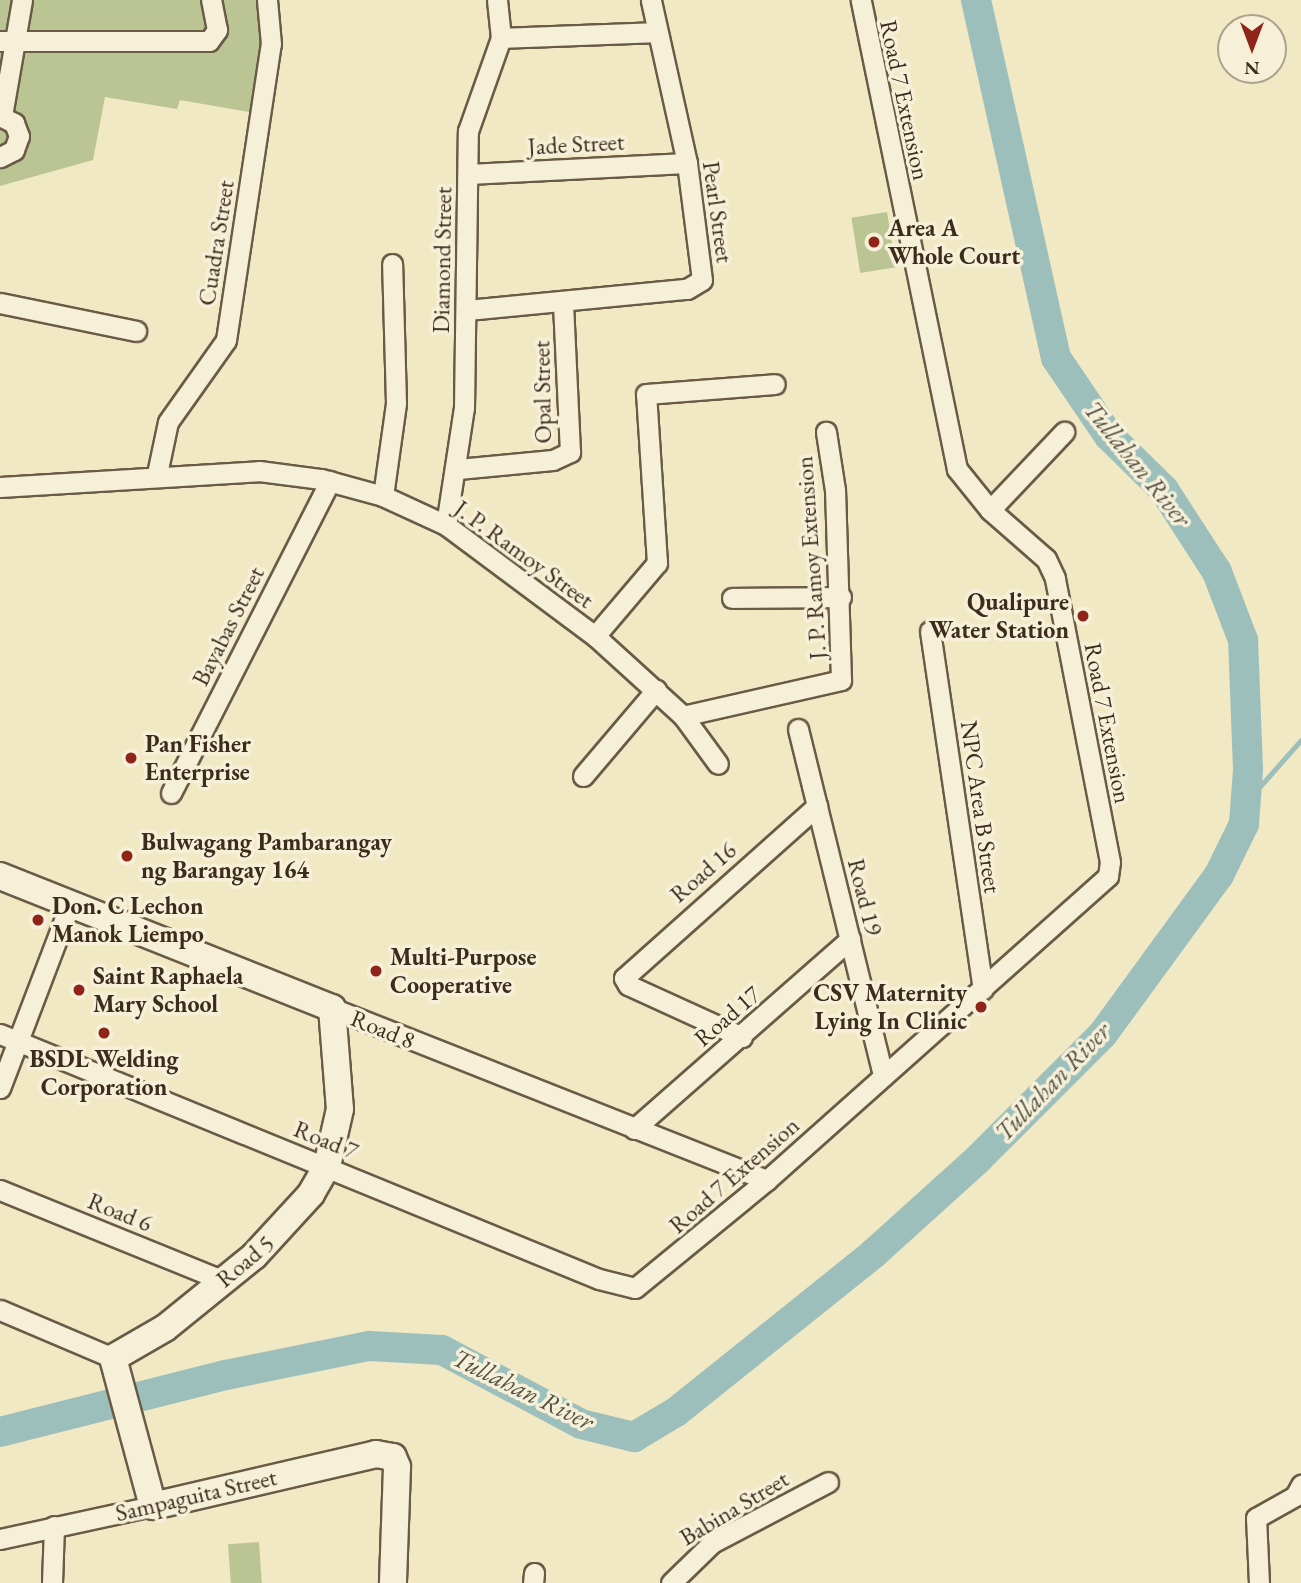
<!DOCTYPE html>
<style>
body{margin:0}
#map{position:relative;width:1301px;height:1583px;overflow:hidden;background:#f1e8c4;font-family:"EB Garamond",serif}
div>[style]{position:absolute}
.green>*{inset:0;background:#bbc594;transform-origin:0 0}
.stream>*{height:5px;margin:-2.5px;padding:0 2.5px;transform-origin:2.5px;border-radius:2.5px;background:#9cbfbb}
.river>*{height:30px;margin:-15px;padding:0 15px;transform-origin:15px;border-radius:15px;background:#9cbfbb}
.roads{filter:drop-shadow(2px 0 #695b46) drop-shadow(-2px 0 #695b46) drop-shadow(0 2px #695b46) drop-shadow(0 -2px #695b46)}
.street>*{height:19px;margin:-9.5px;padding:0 9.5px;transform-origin:9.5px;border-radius:9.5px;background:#f6f0d9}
.secondary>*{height:26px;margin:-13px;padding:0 13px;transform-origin:13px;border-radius:13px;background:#f6f0d9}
.dots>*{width:19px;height:19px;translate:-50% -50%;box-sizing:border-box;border:4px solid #f6f0d9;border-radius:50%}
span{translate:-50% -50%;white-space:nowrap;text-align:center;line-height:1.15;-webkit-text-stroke:7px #f6f0d9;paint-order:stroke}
.street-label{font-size:24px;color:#3c2c1c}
.poi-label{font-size:24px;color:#3c2c1c;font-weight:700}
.left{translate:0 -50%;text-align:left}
.right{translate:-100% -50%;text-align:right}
.water-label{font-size:26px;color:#545144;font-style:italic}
.north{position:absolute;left:1217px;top:14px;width:70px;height:70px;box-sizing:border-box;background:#f6f0d9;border:2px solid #aca28d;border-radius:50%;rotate:180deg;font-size:19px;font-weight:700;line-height:28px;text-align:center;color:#3c2c1c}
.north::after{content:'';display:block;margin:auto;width:24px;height:32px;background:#8f2418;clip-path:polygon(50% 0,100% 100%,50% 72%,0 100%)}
</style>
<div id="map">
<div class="green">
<i style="clip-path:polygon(0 0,257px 0,264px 35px,255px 113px,180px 100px,177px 109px,105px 97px,93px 160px,0 186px)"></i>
<i style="left:887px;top:212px;width:56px;height:36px;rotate:81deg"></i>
<i style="left:259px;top:1542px;width:41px;height:31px;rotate:86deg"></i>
</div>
<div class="stream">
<i style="left:1245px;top:803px;width:84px;rotate:-48.4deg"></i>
</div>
<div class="river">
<i style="left:0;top:1432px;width:233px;rotate:-14.2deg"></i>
<i style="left:226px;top:1375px;width:146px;rotate:-11.5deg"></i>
<i style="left:369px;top:1346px;width:73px;rotate:3.1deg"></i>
<i style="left:442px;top:1350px;width:157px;rotate:28deg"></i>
<i style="left:581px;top:1424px;width:55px;rotate:13.8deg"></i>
<i style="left:634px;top:1437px;width:49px;rotate:-30.8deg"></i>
<i style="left:676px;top:1412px;width:253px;rotate:-38.7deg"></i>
<i style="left:873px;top:1254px;width:142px;rotate:-42.1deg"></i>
<i style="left:978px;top:1159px;width:177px;rotate:-45deg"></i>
<i style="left:1103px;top:1034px;width:197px;rotate:-53.9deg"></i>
<i style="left:1219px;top:875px;width:57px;rotate:-63.9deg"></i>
<i style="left:1244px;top:824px;width:55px;rotate:-85.8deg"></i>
<i style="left:1248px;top:769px;width:129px;rotate:-92.2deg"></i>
<i style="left:1243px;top:640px;width:73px;rotate:-110.9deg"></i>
<i style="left:1217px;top:572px;width:98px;rotate:-122.9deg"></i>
<i style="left:1164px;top:490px;width:77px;rotate:-135.5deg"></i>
<i style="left:1109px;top:436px;width:94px;rotate:-124.2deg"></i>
<i style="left:1056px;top:358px;width:367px;rotate:-102.6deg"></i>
</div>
<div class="roads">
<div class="street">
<i style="left:501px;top:38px;width:156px;rotate:-2.2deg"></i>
<i style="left:0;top:41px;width:209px"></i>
<i style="left:209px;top:41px;width:14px;rotate:-54deg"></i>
<i style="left:217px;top:30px;width:31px;rotate:-101deg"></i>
<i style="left:0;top:116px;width:16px;rotate:27deg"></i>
<i style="left:14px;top:123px;width:14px;rotate:69deg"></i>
<i style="left:19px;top:136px;width:15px;rotate:110deg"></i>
<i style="left:14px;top:150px;width:16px;rotate:153deg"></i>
<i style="left:2px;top:116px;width:118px;rotate:-80.2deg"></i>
<i style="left:468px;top:174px;width:219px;rotate:-2.9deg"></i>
<i style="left:0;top:303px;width:139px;rotate:11.6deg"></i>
<i style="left:467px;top:310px;width:221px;rotate:-5.5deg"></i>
<i style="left:687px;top:289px;width:17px;rotate:-31deg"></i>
<i style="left:702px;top:280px;width:118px;rotate:-97.3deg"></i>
<i style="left:687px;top:163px;width:167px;rotate:-102.5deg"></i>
<i style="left:458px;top:469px;width:95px;rotate:-5.4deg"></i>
<i style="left:553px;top:460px;width:19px;rotate:-25deg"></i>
<i style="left:570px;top:452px;width:151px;rotate:-92.7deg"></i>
<i style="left:157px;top:474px;width:53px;rotate:-78.1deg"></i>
<i style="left:168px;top:422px;width:100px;rotate:-54.7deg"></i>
<i style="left:226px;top:340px;width:299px;rotate:-81.4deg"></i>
<i style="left:271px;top:44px;width:44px;rotate:-95.2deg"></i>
<i style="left:0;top:487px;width:259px;rotate:-3.5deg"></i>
<i style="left:259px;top:471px;width:63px;rotate:7.4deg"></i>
<i style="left:321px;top:479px;width:64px;rotate:15.3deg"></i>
<i style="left:383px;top:496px;width:69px;rotate:24.7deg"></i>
<i style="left:446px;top:525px;width:186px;rotate:36.7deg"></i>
<i style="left:595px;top:636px;width:119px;rotate:42.3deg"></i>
<i style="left:683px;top:716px;width:59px;rotate:53.9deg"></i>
<i style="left:383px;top:496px;width:94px;rotate:-82deg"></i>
<i style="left:396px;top:403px;width:139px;rotate:-91.6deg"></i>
<i style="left:990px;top:510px;width:108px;rotate:-46.5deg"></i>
<i style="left:446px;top:525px;width:118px;rotate:-81.3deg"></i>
<i style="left:464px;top:408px;width:277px;rotate:-89.2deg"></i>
<i style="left:468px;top:131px;width:99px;rotate:-70.5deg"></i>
<i style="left:501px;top:38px;width:38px;rotate:-96deg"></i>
<i style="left:732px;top:598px;width:109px;rotate:-0.5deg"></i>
<i style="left:930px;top:631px;width:362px;rotate:81.6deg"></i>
<i style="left:595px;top:636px;width:96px;rotate:-49.7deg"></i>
<i style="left:657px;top:563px;width:169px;rotate:-93.7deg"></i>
<i style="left:646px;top:394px;width:129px;rotate:-4.4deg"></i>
<i style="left:683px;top:716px;width:162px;rotate:-12.8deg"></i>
<i style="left:841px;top:680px;width:190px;rotate:-91.8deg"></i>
<i style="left:835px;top:490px;width:59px;rotate:-98.8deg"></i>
<i style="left:798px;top:729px;width:357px;rotate:76.2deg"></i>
<i style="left:583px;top:776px;width:113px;rotate:-49.7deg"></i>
<i style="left:171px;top:793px;width:350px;rotate:-63deg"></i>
<i style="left:332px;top:1008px;width:468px;rotate:21.6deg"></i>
<i style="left:0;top:1034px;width:647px;rotate:22.25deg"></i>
<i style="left:599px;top:1279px;width:37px;rotate:14deg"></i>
<i style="left:635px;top:1288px;width:171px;rotate:-39.3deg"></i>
<i style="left:767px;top:1180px;width:457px;rotate:-41.7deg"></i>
<i style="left:1108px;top:876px;width:14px;rotate:-82deg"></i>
<i style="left:1110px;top:862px;width:289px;rotate:-101deg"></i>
<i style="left:1055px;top:578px;width:21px;rotate:-115deg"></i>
<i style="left:1046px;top:559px;width:74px;rotate:-138.8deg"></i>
<i style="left:990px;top:510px;width:53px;rotate:-128.8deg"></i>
<i style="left:957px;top:469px;width:479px;rotate:-101.6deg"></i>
<i style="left:742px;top:1037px;width:125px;rotate:-155.5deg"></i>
<i style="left:628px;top:985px;width:8px;rotate:-120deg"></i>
<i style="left:624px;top:978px;width:259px;rotate:-41.7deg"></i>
<i style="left:0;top:1088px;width:196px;rotate:-69.1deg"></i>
<i style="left:634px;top:1129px;width:288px;rotate:-41.3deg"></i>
<i style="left:0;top:1190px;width:240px;rotate:22.1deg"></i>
<i style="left:0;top:1310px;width:123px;rotate:23deg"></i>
<i style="left:0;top:1539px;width:157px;rotate:-12.2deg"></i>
<i style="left:52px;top:1583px;width:57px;rotate:-88deg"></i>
<i style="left:533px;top:1583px;width:10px;rotate:-84deg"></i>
<i style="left:671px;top:1583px;width:57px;rotate:-44.3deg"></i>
<i style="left:712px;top:1543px;width:131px;rotate:-27.7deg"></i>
<i style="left:1259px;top:1583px;width:65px;rotate:-92.6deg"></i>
<i style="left:1256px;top:1518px;width:45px;rotate:-29.4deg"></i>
<i style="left:1295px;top:1496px;width:13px;rotate:-61deg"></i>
</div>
<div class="secondary">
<i style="left:0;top:876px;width:357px;rotate:21.7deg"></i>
<i style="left:332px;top:1008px;width:101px;rotate:85.5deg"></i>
<i style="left:340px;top:1109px;width:58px;rotate:102.8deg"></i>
<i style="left:327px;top:1166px;width:32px;rotate:120deg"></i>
<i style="left:311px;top:1194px;width:84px;rotate:132.6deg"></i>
<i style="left:254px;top:1256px;width:114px;rotate:141deg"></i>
<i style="left:165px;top:1328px;width:60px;rotate:150deg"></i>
<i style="left:113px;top:1358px;width:153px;rotate:74.9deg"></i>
<i style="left:153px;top:1506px;width:229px;rotate:-13.1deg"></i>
<i style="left:376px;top:1454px;width:17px;rotate:10deg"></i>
<i style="left:393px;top:1457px;width:11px;rotate:68deg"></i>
<i style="left:397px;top:1467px;width:116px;rotate:92deg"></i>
</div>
</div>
<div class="dots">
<i style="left:874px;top:242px;background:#8f2418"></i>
<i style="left:1083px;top:616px;background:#8f2418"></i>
<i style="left:131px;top:758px;background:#8f2418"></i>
<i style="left:127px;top:856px;background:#8f2418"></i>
<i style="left:38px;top:920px;background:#8f2418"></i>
<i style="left:376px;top:971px;background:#8f2418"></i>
<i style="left:79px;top:990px;background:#8f2418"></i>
<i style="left:981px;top:1007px;background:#8f2418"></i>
<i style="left:104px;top:1033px;background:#8f2418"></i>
</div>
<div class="street-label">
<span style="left:905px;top:100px;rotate:78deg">Road 7 Extension</span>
<span style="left:576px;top:144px;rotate:-3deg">Jade Street</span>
<span style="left:718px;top:212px;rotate:82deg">Pearl Street</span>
<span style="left:216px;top:243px;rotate:-81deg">Cuadra Street</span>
<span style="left:442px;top:260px;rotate:-89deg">Diamond Street</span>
<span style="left:542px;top:392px;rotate:-91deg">Opal Street</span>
<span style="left:524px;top:554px;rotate:36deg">J. P. Ramoy Street</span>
<span style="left:811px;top:558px;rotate:-94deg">J. P. Ramoy Extension</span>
<span style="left:228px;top:626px;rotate:-63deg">Bayabas Street</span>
<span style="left:1108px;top:723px;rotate:79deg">Road 7 Extension</span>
<span style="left:981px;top:807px;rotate:82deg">NPC Area B Street</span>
<span style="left:703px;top:872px;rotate:-41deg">Road 16</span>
<span style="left:865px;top:897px;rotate:76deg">Road 19</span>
<span style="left:727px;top:1016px;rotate:-41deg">Road 17</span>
<span style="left:383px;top:1029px;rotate:22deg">Road 8</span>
<span style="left:326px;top:1140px;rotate:22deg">Road 7</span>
<span style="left:734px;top:1175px;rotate:-41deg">Road 7 Extension</span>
<span style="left:120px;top:1212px;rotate:22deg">Road 6</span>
<span style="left:245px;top:1261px;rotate:-40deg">Road 5</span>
<span style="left:196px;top:1495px;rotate:-13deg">Sampaguita Street</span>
<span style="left:734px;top:1508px;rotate:-31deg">Babina Street</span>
</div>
<div class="poi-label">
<span class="left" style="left:888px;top:242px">Area A<br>Whole Court</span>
<span class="right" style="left:1069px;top:616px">Qualipure<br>Water Station</span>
<span class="left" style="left:145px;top:758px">Pan Fisher<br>Enterprise</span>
<span class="left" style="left:141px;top:856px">Bulwagang Pambarangay<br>ng Barangay 164</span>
<span class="left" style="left:52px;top:920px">Don. C Lechon<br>Manok Liempo</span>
<span class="left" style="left:390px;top:971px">Multi-Purpose<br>Cooperative</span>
<span class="left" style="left:93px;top:990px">Saint Raphaela<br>Mary School</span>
<span class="right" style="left:967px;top:1007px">CSV Maternity<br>Lying In Clinic</span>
<span style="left:104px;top:1073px">BSDL Welding<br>Corporation</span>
</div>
<div class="water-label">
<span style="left:1137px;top:464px;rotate:51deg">Tullahan River</span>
<span style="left:1053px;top:1082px;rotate:-46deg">Tullahan River</span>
<span style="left:523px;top:1390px;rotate:26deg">Tullahan River</span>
</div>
<div class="north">N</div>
</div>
